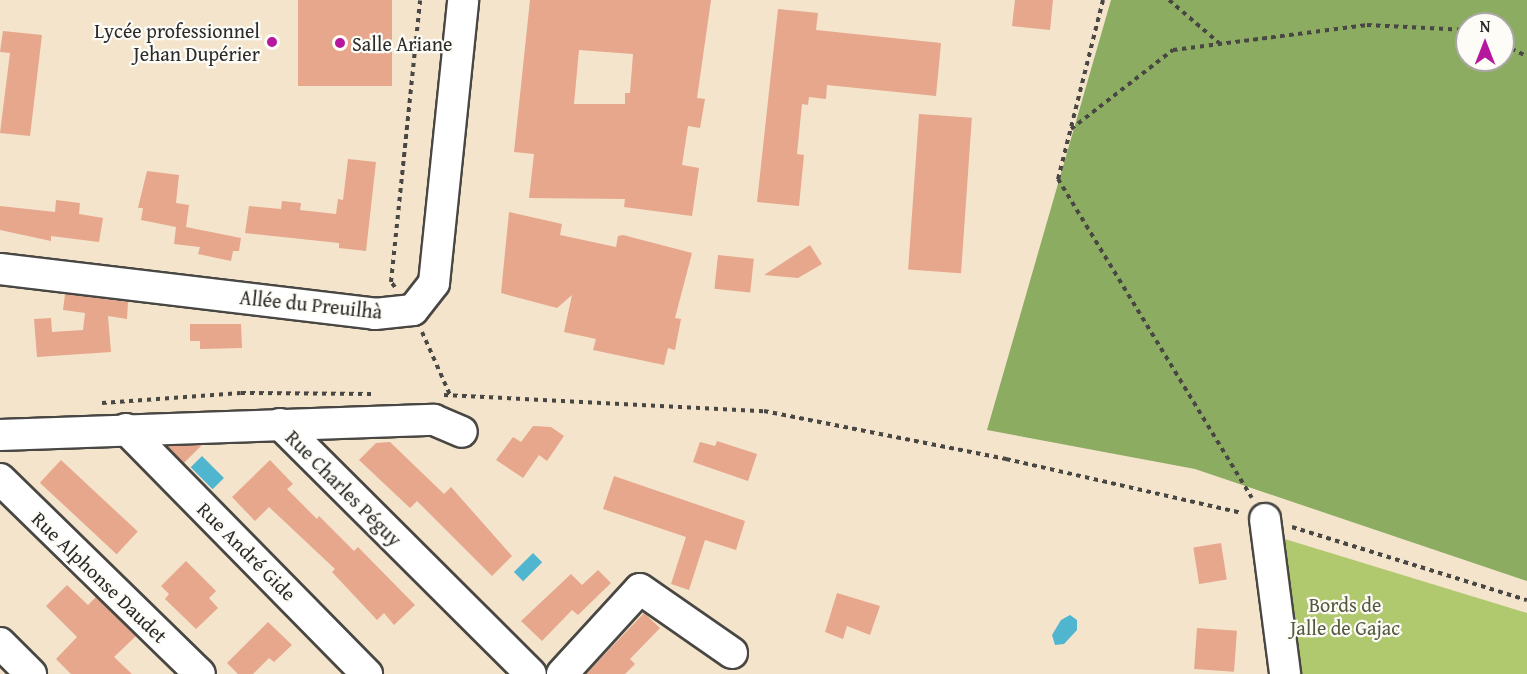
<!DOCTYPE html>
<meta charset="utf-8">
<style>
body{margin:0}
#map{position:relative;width:1527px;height:674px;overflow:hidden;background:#f4e4cb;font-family:"Gentium Book Plus",serif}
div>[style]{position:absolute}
.green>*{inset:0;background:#b0c86e}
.forest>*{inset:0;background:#8cac61}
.water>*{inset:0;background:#50b5cf;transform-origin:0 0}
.building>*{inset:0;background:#e6a78c;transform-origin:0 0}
.path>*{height:4px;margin-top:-2px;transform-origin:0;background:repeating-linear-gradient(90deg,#494743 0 4.5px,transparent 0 9px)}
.roads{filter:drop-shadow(2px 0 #494743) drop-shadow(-2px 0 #494743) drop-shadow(0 2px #494743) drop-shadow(0 -2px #494743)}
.minor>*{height:30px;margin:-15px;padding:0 15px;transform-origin:15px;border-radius:15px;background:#fff}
.dots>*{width:16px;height:16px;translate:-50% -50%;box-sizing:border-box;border:3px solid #fdfcf7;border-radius:50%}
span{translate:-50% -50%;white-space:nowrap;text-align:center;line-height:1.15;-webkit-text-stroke:4.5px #fdfcf7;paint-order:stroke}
.poi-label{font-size:20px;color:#2b2b2b}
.right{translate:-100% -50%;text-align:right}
.left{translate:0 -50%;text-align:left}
.street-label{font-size:20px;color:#2b2b2b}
.park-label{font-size:20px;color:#535a3f}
.north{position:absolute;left:1455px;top:12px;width:60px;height:60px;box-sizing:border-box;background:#fdfcf7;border:2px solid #a9a8a5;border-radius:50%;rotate:0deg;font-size:16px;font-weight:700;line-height:24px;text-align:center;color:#2b2b2b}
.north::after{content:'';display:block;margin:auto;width:21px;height:27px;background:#b5179e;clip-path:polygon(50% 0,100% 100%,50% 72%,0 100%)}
</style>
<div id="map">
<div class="green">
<i style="clip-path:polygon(1275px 536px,1527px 613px,1527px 674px,1296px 674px)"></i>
</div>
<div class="forest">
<i style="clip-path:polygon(evenodd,1111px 0,1527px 0,1527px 581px,1195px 469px,987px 430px,1111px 0,1467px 24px,1503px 24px,1503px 60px,1467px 60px,1467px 24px)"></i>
</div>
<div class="water">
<i style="left:202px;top:456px;width:31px;height:16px;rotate:45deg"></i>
<i style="left:533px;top:553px;width:13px;height:27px;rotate:45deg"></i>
<i style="clip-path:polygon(1070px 615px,1077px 620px,1077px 630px,1064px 644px,1055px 645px,1052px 635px,1061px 620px)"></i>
</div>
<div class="building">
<i style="left:298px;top:0;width:94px;height:86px"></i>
<i style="clip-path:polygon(evenodd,530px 0,711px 0,697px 98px,705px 99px,700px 128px,688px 126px,682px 165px,699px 168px,692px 216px,624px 207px,625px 199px,529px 198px,534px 154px,514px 152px,530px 0,579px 50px,633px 54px,630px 93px,625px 93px,625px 104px,574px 104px,579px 50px)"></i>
<i style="clip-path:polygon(1015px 0,1053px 0,1050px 30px,1012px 26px)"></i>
<i style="clip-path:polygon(778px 9px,818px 13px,816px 30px,941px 43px,936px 96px,827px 85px,826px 99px,809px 97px,808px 105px,802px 104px,797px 154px,804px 155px,799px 206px,757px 202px)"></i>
<i style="clip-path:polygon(3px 31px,42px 35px,30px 136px,0 133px,10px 53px,0 52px)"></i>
<i style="left:919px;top:114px;width:53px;height:156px;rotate:4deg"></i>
<i style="clip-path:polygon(348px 159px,376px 162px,366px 251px,339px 248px,339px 243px,245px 233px,249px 206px,281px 209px,282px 201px,301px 203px,300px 210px,336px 214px,338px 199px,343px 200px)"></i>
<i style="clip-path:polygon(147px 171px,179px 175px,176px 203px,189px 205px,186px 227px,241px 238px,239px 251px,233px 251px,231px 261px,198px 254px,200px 247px,174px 244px,176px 227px,141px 220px,143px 208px,138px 208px)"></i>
<i style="clip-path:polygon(56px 200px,80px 203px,79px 214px,103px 218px,99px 242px,51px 236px,51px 241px,0 230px,0 206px,55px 212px)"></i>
<i style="clip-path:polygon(509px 212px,562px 224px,560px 235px,616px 247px,618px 236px,623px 235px,692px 253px,675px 318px,681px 319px,675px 350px,668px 348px,664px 365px,593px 350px,596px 339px,564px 332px,572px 295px,557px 308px,501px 293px)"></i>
<i style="clip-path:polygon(810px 245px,822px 264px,798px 278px,764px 275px)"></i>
<i style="left:718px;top:255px;width:36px;height:34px;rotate:6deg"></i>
<i style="clip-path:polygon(65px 294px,128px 302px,127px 319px,108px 316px,111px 352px,37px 357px,34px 319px,51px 318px,52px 332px,83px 330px,85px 313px,63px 310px)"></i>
<i style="clip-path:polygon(190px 324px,241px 324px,242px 348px,200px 349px,200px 341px,190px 341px)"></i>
<i style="clip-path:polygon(533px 426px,551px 427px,564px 436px,547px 461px,539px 455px,523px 478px,496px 460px,513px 437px,521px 442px)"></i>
<i style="clip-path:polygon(717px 441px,757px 454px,748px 481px,693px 462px,700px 442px,715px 446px)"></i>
<i style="clip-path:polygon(390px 442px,444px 494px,451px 487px,512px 556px,492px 576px,417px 501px,410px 508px,359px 460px,376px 443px)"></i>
<i style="clip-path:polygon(202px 445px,184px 463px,167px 446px)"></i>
<i style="left:61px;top:460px;width:105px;height:31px;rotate:43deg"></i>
<i style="clip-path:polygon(270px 460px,293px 484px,287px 489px,317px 519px,319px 516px,354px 551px,358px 547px,415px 605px,394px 625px,384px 613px,377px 620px,332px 572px,335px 569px,269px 507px,255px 521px,232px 497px)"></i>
<i style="clip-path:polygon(614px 476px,745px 521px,736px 550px,705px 540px,689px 590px,671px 584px,686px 537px,603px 509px)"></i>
<i style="left:1221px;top:543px;width:37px;height:28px;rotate:81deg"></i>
<i style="clip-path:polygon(186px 561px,216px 591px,209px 598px,218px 608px,196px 629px,165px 599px,169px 594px,161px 586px)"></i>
<i style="clip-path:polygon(598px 570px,611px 583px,578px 615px,572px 610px,542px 641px,521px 621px,571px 574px,582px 585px)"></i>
<i style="clip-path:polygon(67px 585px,88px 605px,96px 597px,136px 636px,114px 657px,132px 674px,71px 674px,56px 659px,77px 637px,46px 606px)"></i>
<i style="clip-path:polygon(837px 593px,880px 606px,870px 635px,847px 626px,843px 639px,825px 632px)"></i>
<i style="clip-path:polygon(644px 613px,660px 628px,630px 659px,635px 664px,625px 674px,586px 674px)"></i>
<i style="clip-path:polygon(268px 622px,292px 645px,274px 662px,269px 658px,253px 674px,238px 674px,227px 663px)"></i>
<i style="left:1197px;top:628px;width:40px;height:41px;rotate:4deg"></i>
</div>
<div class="path">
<i style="left:1103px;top:0;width:185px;rotate:104.1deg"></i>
<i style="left:1058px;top:179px;width:373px;rotate:58.7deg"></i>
<i style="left:1169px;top:0;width:66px;rotate:40.7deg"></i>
<i style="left:1503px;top:45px;width:26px;rotate:25deg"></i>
<i style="left:1071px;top:129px;width:129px;rotate:-37.8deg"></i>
<i style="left:1173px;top:50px;width:196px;rotate:-7.3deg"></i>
<i style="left:1367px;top:25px;width:100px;rotate:2.9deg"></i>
<i style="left:395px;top:287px;width:6px;rotate:-129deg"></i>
<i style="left:391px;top:282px;width:283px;rotate:-84.1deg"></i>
<i style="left:422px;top:332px;width:69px;rotate:66deg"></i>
<i style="left:444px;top:395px;width:320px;rotate:2.9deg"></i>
<i style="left:764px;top:411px;width:247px;rotate:11.2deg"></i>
<i style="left:1006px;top:459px;width:241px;rotate:12.9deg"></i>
<i style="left:102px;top:403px;width:139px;rotate:-4.1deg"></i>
<i style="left:241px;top:393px;width:130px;rotate:0.4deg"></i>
<i style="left:1292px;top:527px;width:246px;rotate:17.3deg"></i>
</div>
<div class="roads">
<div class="minor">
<i style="left:0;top:269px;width:378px;rotate:6.8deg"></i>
<i style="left:375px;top:314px;width:38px;rotate:-6deg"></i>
<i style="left:413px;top:310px;width:34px;rotate:-52deg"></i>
<i style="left:434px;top:283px;width:284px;rotate:-84.1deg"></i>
<i style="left:280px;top:424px;width:354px;rotate:44.9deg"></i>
<i style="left:126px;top:429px;width:344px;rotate:45.5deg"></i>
<i style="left:0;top:435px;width:434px;rotate:-2deg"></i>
<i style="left:434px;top:420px;width:30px;rotate:23deg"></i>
<i style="left:0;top:479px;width:279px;rotate:44.3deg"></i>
<i style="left:1265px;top:519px;width:156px;rotate:82.6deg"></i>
<i style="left:0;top:643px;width:44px;rotate:45deg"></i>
<i style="left:562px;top:674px;width:115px;rotate:-47.5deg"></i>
<i style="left:640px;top:589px;width:112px;rotate:34.8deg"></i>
</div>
</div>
<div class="dots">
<i style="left:272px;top:42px;background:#b5179e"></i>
<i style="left:340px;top:43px;background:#b5179e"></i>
</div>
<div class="poi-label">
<span class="right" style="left:260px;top:42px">Lycée professionnel<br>Jehan Dupérier</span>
<span class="left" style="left:352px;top:43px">Salle Ariane</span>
</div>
<div class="street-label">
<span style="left:311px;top:304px;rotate:6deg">Allée du Preuilhà</span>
<span style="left:344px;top:488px;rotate:45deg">Rue Charles Péguy</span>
<span style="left:247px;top:551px;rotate:45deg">Rue André Gide</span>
<span style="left:100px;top:577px;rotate:44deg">Rue Alphonse Daudet</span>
</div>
<div class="park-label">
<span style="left:1345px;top:616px">Bords de<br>Jalle de Gajac</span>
</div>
<div class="north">N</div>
</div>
